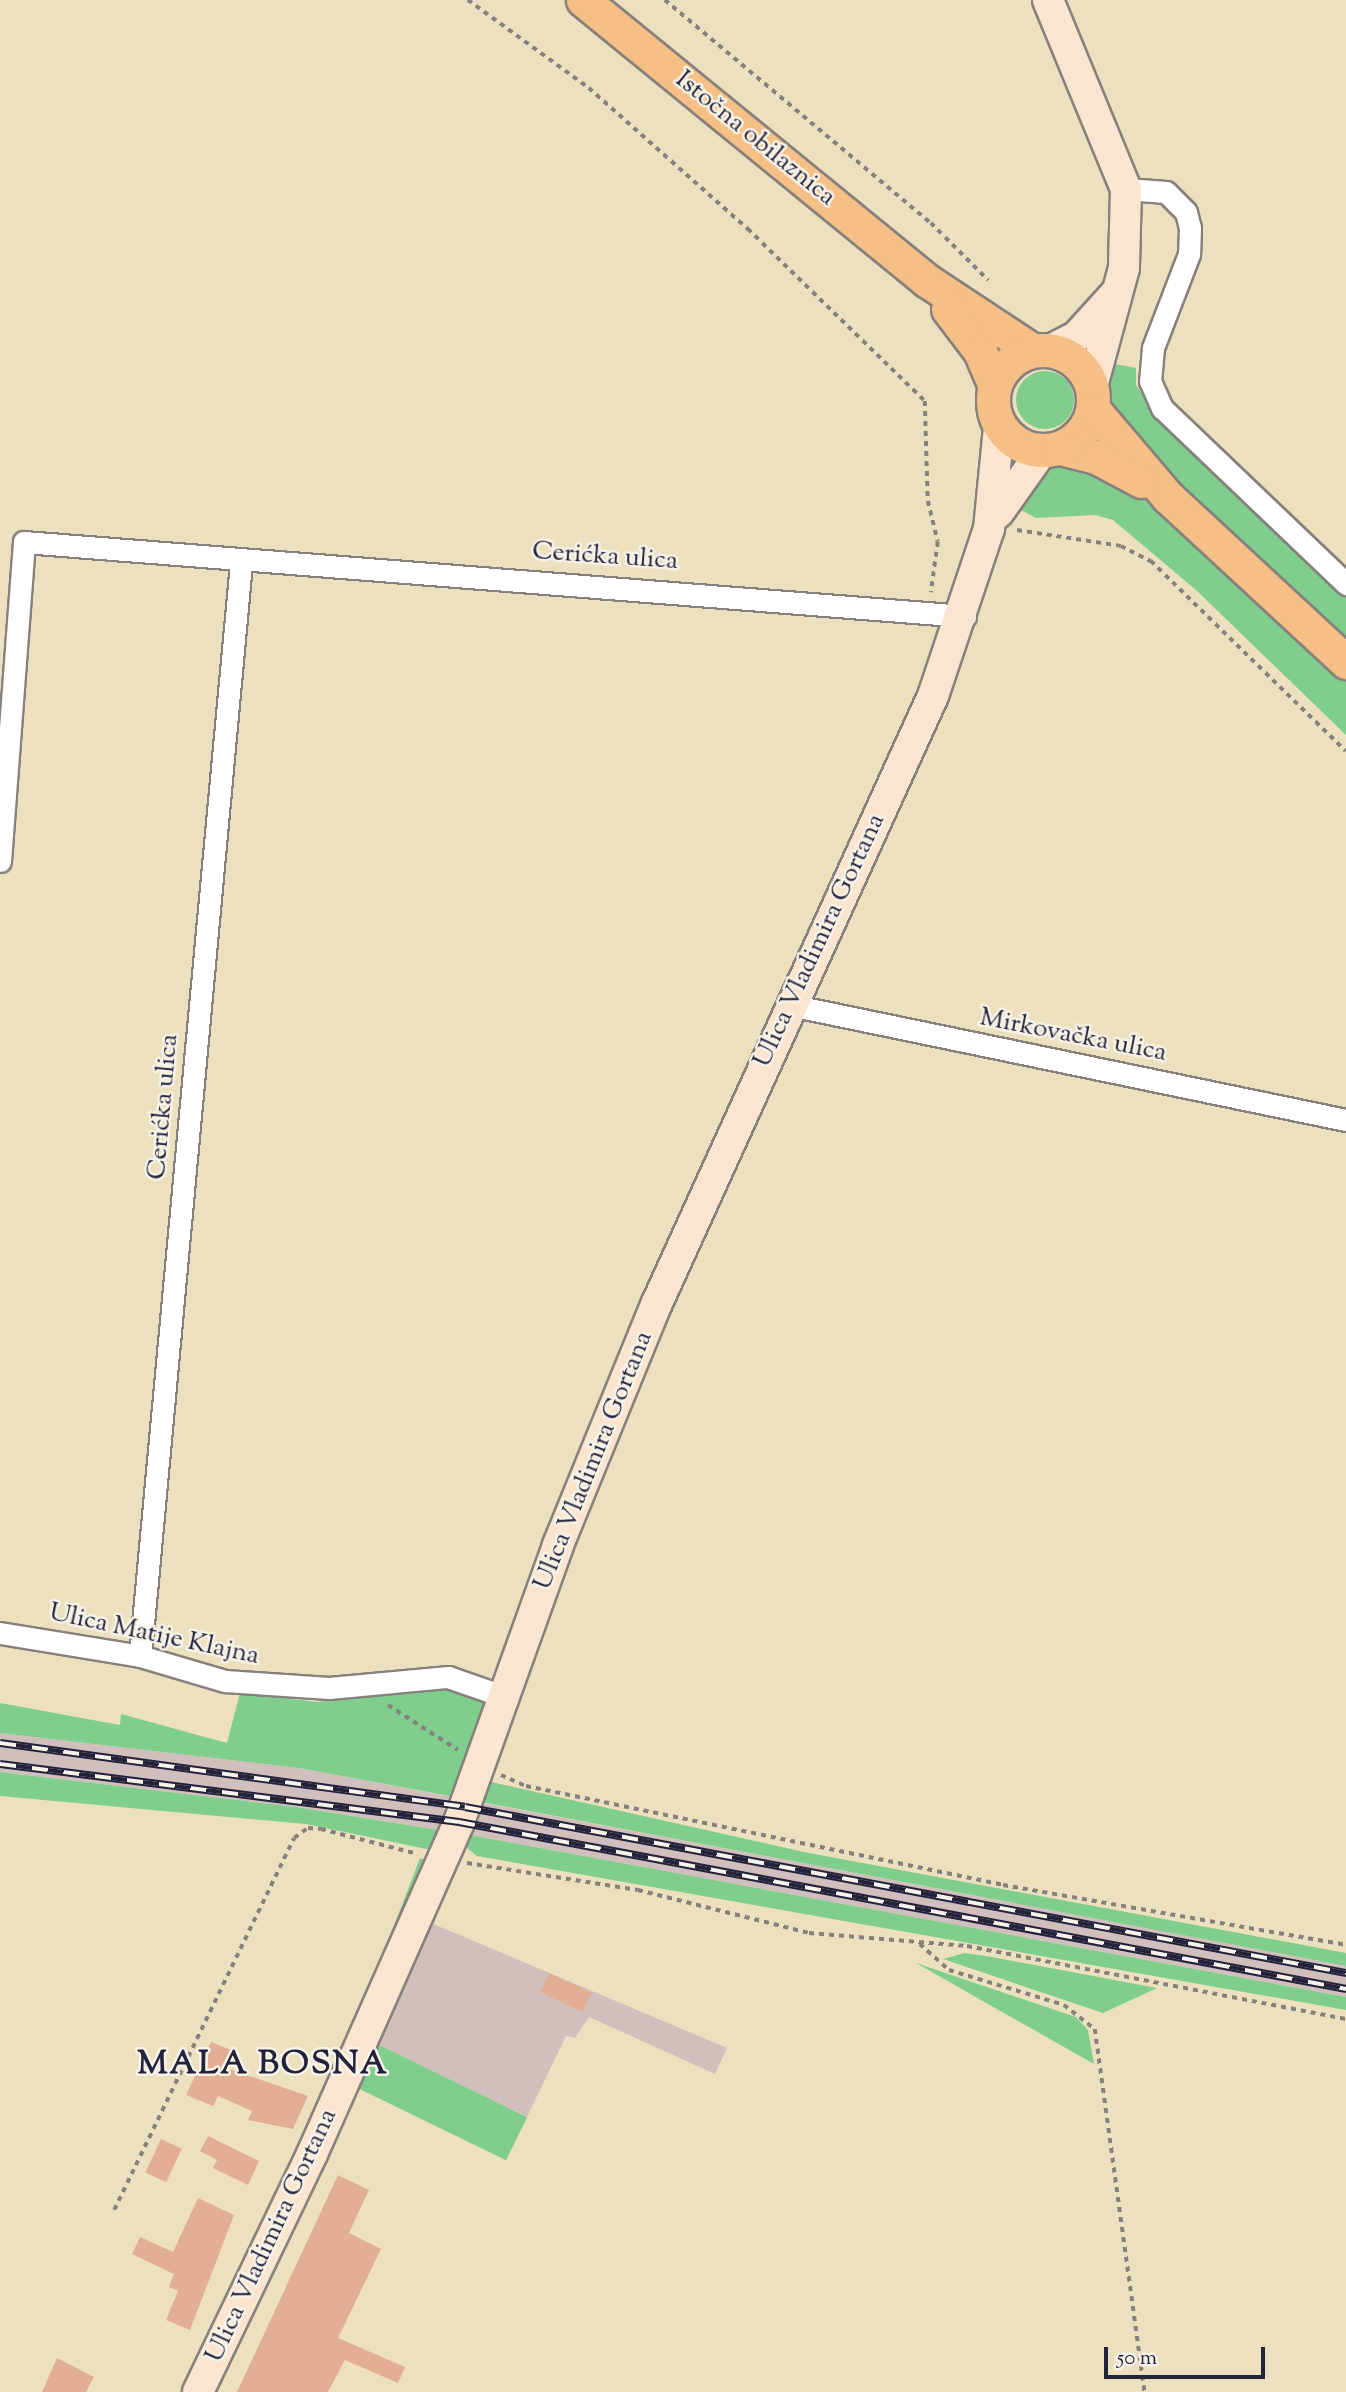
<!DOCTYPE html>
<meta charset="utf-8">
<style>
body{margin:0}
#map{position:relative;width:1346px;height:2392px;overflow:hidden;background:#ece0bf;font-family:"Sorts Mill Goudy",serif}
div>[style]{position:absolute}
.industrial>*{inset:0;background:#d1bfbe}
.green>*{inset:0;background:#7fce8d;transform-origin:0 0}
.round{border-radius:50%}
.building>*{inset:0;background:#e3af94;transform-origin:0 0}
.path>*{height:3.5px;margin-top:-1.75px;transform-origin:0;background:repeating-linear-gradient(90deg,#87817d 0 5px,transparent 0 10px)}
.roads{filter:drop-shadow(2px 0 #87817d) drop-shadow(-2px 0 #87817d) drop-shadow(0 2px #87817d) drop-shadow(0 -2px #87817d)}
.minor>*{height:21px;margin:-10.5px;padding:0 10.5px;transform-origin:10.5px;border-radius:10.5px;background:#fff}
.secondary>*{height:30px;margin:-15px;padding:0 15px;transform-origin:15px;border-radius:15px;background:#fbe5cf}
.primary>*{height:33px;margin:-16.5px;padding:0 16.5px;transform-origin:16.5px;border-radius:16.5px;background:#f5bf86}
.primary>.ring{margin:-16.5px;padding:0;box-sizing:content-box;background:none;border:33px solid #f5bf86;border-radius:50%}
.rail>*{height:8px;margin-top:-4px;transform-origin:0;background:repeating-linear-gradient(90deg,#f7f3e8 0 16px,#22223b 0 32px);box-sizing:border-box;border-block:2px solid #22223b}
span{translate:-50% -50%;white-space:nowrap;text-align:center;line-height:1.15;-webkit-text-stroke:5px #f7f3e8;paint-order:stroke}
.street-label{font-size:26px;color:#22223b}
.district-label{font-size:33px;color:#22223b;font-weight:700;letter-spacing:2px}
.scale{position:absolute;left:1104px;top:2347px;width:161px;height:32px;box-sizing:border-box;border:4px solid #22223b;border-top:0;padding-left:9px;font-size:21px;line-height:24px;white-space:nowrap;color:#22223b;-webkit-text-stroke:5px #f7f3e8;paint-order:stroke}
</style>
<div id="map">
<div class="industrial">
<i style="clip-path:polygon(0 1733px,299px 1768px,1346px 1966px,1346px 1997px,470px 1835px,296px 1807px,0 1772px)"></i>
<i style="clip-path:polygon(431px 1923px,727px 2048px,715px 2074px,589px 2017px,575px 2038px,566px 2036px,527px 2117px,377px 2044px)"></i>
</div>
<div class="green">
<i style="clip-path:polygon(1110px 363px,1136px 368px,1136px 385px,1155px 415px,1346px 597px,1346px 638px,1146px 460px,1101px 399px)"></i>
<i class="round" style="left:1016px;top:371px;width:58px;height:58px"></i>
<i style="clip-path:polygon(1062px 459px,1130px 487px,1262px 599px,1346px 681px,1346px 735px,1196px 590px,1113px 520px,1095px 515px,1036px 518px,1017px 508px,1049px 462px)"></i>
<i style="clip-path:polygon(424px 1688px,468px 1692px,489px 1705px,460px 1798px,299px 1768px,0 1733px,0 1703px,120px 1725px,121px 1714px,227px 1743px,240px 1693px,318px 1702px)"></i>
<i style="clip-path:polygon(0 1772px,296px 1807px,444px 1831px,436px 1851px,306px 1824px,0 1796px)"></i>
<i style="clip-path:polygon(487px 1781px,804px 1852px,1346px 1953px,1346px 1966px,481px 1802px)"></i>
<i style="clip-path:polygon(470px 1835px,1346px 1997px,1346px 2010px,477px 1856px,467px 1848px)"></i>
<i style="left:420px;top:1858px;width:9px;height:195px;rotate:21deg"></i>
<i style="clip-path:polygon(965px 1953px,992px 1957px,1157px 1988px,1103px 2013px,943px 1959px)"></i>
<i style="clip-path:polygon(916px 1963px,1076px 2017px,1088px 2030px,1094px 2064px)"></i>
<i style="left:377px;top:2044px;width:167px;height:48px;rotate:26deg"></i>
</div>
<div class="building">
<i style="left:549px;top:1973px;width:47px;height:21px;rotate:25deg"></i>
<i style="clip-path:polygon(211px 2042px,231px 2050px,223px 2067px,308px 2096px,293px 2129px,248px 2120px,252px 2111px,218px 2096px,213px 2106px,186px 2095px)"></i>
<i style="clip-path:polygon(208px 2136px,259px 2161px,248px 2185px,213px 2168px,217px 2160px,200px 2151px)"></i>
<i style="left:161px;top:2139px;width:23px;height:37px;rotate:25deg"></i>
<i style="clip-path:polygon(338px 2175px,369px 2190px,349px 2233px,381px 2249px,338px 2338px,405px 2367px,398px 2383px,345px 2360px,328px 2392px,237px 2392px)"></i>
<i style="clip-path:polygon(198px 2198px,234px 2215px,190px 2330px,166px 2320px,178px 2291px,169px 2287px,174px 2274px,132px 2254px,140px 2237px,173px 2252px)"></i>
<i style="clip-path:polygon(57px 2358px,94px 2377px,86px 2392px,42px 2392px)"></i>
</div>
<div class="path">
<i style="left:468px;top:0;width:150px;rotate:36deg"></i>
<i style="left:589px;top:88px;width:213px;rotate:41.6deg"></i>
<i style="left:748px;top:229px;width:247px;rotate:44.2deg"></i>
<i style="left:925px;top:401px;width:100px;rotate:88.3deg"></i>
<i style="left:928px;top:501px;width:42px;rotate:76.3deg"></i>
<i style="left:938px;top:542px;width:51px;rotate:97.8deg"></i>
<i style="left:665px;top:0;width:347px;rotate:40deg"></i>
<i style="left:931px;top:223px;width:81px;rotate:45deg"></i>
<i style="left:1017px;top:530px;width:105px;rotate:8.7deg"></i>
<i style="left:1121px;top:546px;width:34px;rotate:27deg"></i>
<i style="left:1151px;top:561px;width:272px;rotate:44.3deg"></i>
<i style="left:388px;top:1705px;width:83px;rotate:32.7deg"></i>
<i style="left:501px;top:1775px;width:27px;rotate:24deg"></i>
<i style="left:526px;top:1786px;width:487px;rotate:11.7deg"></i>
<i style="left:1003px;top:1885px;width:348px;rotate:9.9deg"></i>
<i style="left:467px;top:1863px;width:173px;rotate:9deg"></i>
<i style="left:638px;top:1890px;width:176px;rotate:14.1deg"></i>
<i style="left:809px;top:1933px;width:159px;rotate:4.7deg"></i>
<i style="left:967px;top:1946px;width:386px;rotate:10.9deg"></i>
<i style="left:920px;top:1944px;width:39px;rotate:42deg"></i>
<i style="left:949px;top:1970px;width:120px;rotate:16.9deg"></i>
<i style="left:1064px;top:2005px;width:39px;rotate:38deg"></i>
<i style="left:1095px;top:2029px;width:366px;rotate:82.2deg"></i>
<i style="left:114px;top:2210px;width:413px;rotate:-64.2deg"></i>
<i style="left:294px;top:1838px;width:17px;rotate:-36deg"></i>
<i style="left:308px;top:1828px;width:13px;rotate:4deg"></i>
<i style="left:321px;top:1829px;width:100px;rotate:14.5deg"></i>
</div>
<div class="roads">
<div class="minor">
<i style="left:1126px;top:189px;width:40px;rotate:4.3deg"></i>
<i style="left:1166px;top:192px;width:28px;rotate:45deg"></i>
<i style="left:1186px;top:212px;width:16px;rotate:76deg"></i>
<i style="left:1190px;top:228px;width:26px;rotate:92deg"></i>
<i style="left:1189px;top:254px;width:101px;rotate:111deg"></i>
<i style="left:1153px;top:348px;width:33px;rotate:95deg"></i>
<i style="left:1150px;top:381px;width:30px;rotate:66deg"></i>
<i style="left:1162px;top:408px;width:255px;rotate:43.7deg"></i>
<i style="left:0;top:861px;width:320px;rotate:-85.7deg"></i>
<i style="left:24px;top:542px;width:944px;rotate:4.5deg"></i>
<i style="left:790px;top:1005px;width:568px;rotate:11.69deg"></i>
<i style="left:0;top:1633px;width:142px;rotate:9.3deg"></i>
<i style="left:140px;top:1656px;width:89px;rotate:16.4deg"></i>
<i style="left:225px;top:1681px;width:104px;rotate:3.9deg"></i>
<i style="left:329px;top:1688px;width:120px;rotate:-5.3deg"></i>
<i style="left:448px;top:1677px;width:58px;rotate:19.1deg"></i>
<i style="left:140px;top:1656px;width:1098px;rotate:-84.72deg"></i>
</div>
<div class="secondary">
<i style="left:1048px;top:0;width:204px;rotate:67.6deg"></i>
<i style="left:1126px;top:189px;width:79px;rotate:91.5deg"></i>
<i style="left:1124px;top:268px;width:123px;rotate:105.1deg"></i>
<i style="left:1050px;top:350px;width:29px;rotate:-27deg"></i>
<i style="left:1076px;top:337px;width:58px;rotate:-47.8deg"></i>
<i style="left:998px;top:513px;width:76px;rotate:-54.6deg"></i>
<i style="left:198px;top:2392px;width:264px;rotate:-64.4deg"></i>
<i style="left:312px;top:2154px;width:363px;rotate:-66.1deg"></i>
<i style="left:459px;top:1822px;width:294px;rotate:-70.3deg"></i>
<i style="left:558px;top:1545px;width:261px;rotate:-67.8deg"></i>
<i style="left:657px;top:1303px;width:667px;rotate:-65.55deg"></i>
<i style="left:933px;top:696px;width:176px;rotate:-71.5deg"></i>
<i style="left:989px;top:529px;width:102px;rotate:-84.4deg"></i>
</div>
<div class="primary">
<i style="left:583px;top:0;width:443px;rotate:39.2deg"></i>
<i style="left:926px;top:280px;width:127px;rotate:33.4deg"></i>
<i style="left:948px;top:309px;width:53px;rotate:52.7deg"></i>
<i style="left:980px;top:351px;width:36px;rotate:67deg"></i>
<i class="ring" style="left:993px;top:350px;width:67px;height:67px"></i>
<i style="left:1093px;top:409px;width:116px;rotate:49.6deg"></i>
<i style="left:1168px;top:497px;width:243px;rotate:42.8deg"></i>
<i style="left:1060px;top:448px;width:37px;rotate:14deg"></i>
<i style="left:1096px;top:457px;width:51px;rotate:28.1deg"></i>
</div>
</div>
<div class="rail">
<i style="left:0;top:1743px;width:469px;rotate:7.8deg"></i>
<i style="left:465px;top:1807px;width:897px;rotate:10.67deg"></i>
<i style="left:0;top:1764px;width:463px;rotate:7.2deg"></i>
<i style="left:459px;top:1822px;width:903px;rotate:10.66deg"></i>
</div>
<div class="street-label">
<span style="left:755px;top:139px;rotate:39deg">Istočna obilaznica</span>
<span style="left:605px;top:557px;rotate:4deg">Cerićka ulica</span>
<span style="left:820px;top:941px;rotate:-65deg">Ulica Vladimira Gortana</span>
<span style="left:1073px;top:1036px;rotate:11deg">Mirkovačka ulica</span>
<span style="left:164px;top:1107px;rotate:-85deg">Cerićka ulica</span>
<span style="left:594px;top:1461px;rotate:-68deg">Ulica Vladimira Gortana</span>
<span style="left:154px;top:1635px;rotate:12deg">Ulica Matije Klajna</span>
<span style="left:272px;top:2236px;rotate:-65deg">Ulica Vladimira Gortana</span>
</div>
<div class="district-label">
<span style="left:263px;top:2066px">MALA BOSNA</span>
</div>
<div class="scale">50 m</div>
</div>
